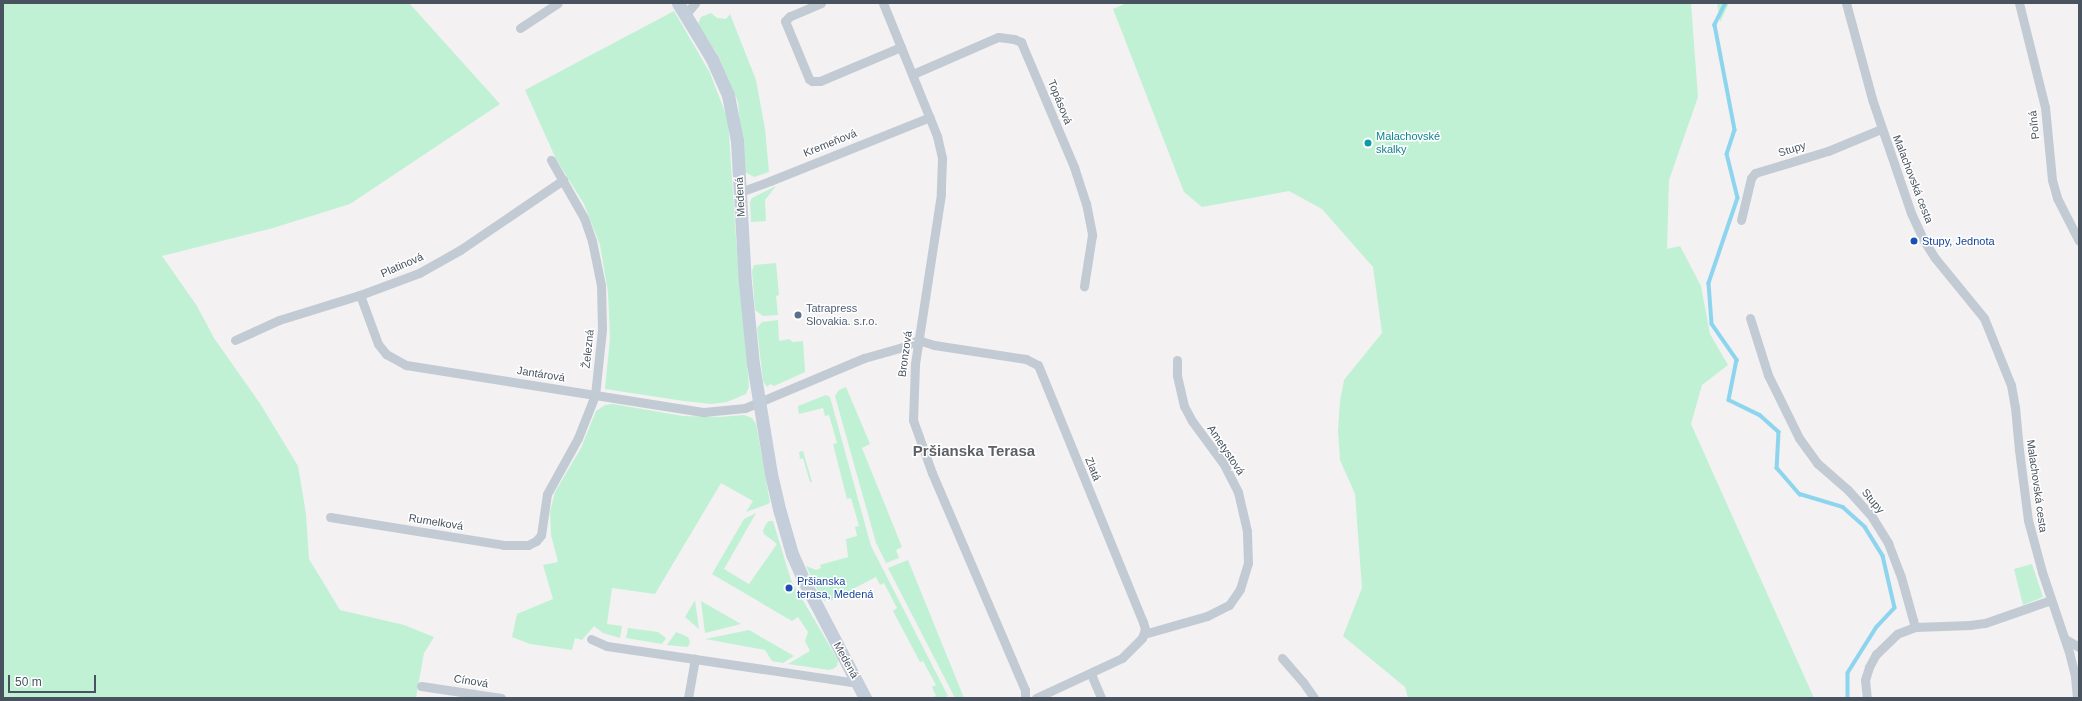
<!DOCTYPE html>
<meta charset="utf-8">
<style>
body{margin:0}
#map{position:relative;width:2082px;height:701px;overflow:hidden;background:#f3f1f1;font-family:Helvetica,sans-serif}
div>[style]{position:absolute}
.green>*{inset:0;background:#c0f1d5}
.stream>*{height:3.5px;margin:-1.75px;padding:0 1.75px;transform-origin:1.75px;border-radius:1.75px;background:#8dd5ee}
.street>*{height:9px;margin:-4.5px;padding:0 4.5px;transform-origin:4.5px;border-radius:4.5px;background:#c2cbd3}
.secondary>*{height:13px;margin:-6.5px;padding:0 6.5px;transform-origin:6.5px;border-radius:6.5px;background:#c4cdda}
.dots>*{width:11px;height:11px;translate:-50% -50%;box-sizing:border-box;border:2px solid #fff;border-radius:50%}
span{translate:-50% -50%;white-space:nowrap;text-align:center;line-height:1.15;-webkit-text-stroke:3px #fff;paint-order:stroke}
.street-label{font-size:11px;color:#48535f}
.culture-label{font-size:11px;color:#0d838f}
.left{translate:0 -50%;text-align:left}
.transit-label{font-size:11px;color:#164399}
.service-label{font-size:11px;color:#4e5e75}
.district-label{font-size:15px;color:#5d6166;font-weight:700}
.frame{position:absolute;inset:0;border:4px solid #48535f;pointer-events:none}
.scale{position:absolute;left:8px;top:675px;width:88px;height:18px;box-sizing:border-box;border:2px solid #48535f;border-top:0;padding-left:5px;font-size:12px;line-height:14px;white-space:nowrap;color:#48535f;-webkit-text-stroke:3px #fff;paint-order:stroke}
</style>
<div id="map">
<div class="green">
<i style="clip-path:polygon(3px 3px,409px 3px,500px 104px,350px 204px,273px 228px,162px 256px,197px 306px,214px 338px,261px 405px,298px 466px,306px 514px,309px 559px,340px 610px,404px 625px,434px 637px,424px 653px,416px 698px,3px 698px)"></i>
<i style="clip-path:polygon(1127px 3px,1691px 3px,1698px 97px,1669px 180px,1667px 249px,1680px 246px,1701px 286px,1710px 334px,1728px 365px,1702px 385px,1691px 424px,1814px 698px,1408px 698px,1405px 687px,1343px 636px,1362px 588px,1355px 494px,1340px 460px,1338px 431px,1340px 401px,1344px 380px,1382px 333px,1373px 267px,1322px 209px,1289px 191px,1202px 207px,1184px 192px,1113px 9px)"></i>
<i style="clip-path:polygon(1717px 3px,1729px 3px,1720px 22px)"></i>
<i style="clip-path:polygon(674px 11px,710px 73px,728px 120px,736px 238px,749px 387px,746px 394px,727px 402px,711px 404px,684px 401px,605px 389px,610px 338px,608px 292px,600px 245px,584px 204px,556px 159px,525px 90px)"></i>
<i style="clip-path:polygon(711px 13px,717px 18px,726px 19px,730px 14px,756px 80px,765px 129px,769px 172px,754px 177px,745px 172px,738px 102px,718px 55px,698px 24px,701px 17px)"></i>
<i style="clip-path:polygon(776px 186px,765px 200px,766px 221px,751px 222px,750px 202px,752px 198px)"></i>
<i style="clip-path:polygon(776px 263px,779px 295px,776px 296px,778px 315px,763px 316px,755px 310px,752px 271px,754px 265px)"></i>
<i style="clip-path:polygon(778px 320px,779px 341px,789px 339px,793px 342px,803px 341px,805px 370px,805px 372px,774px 386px,770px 384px,767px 387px,763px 381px,757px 328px,762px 322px)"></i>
<i style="clip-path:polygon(846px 387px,870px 444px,862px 448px,902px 547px,896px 550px,899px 558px,886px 563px,876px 543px,835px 396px,839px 390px)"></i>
<i style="clip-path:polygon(826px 395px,830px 397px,871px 546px,948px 696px,943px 698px,932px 698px,936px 696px,932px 687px,936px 685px,923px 661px,920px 662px,893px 611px,897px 608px,884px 583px,880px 585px,876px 577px,830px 601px,825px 601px,821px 598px,806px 566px,816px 570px,821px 568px,820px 565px,848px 557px,846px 539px,857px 536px,855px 527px,859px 526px,851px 498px,847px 499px,833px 444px,837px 443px,829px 415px,825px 416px,823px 408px,799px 414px,798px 409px,798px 406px)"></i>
<i style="clip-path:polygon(613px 404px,683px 416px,719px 417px,744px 415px,752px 418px,756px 424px,770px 502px,768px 504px,746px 512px,753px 501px,721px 483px,655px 594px,612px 588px,607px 624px,622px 626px,620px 638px,603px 633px,594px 626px,582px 640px,575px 638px,572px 650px,530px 644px,512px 637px,517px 614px,553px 599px,543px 565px,558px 562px,551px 535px,550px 512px,555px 492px,581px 448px,596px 411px,605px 405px)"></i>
<i style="clip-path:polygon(803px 451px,812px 482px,810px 482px,803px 458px,800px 459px,799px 452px)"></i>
<i style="clip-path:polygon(756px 513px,724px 569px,749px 584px,777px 544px,764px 534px,763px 531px,766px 524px,769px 521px,773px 521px,791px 580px,838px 660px,837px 666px,833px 669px,829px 670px,788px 664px,810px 651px,805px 641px,808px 632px,798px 617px,792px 621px,712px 574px,744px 519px)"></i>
<i style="clip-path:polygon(908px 560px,964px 698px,955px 698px,888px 568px)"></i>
<i style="clip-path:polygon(2032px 564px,2043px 597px,2023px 605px,2014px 569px)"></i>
<i style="clip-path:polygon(695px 600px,699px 629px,685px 617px)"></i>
<i style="clip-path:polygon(701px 601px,741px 624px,705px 633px)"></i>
<i style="clip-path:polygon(628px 628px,658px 632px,666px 638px,662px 644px,626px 638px)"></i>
<i style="clip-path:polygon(749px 630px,794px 656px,783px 663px,772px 661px,765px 650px,705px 639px)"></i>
<i style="clip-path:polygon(676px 632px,688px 637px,690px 642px,688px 647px,667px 645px)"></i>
</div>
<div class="stream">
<i style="left:1726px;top:3px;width:25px;rotate:117deg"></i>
<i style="left:1715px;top:25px;width:107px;rotate:79.2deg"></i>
<i style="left:1735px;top:130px;width:25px;rotate:108deg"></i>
<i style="left:1727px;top:154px;width:45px;rotate:76deg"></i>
<i style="left:1738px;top:198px;width:90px;rotate:108.8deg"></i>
<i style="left:1709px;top:283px;width:41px;rotate:85.8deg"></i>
<i style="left:1712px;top:324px;width:44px;rotate:55.2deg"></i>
<i style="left:1737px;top:360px;width:41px;rotate:101.3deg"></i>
<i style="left:1729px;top:400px;width:34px;rotate:26deg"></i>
<i style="left:1760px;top:415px;width:25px;rotate:42deg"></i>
<i style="left:1779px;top:432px;width:36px;rotate:93deg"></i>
<i style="left:1777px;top:468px;width:35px;rotate:49deg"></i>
<i style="left:1800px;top:494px;width:45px;rotate:16.8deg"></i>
<i style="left:1843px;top:507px;width:30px;rotate:42deg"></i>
<i style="left:1865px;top:527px;width:34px;rotate:58deg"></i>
<i style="left:1883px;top:556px;width:53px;rotate:77deg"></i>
<i style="left:1895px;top:608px;width:26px;rotate:133deg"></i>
<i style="left:1877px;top:627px;width:54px;rotate:122.2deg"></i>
<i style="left:1848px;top:673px;width:25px;rotate:90deg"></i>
</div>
<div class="street">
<i style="left:821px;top:3px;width:34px;rotate:157deg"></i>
<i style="left:790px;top:16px;width:7px;rotate:135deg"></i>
<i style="left:785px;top:21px;width:63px;rotate:67.5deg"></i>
<i style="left:809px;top:79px;width:4px;rotate:34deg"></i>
<i style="left:812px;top:81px;width:8px"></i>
<i style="left:820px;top:81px;width:88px;rotate:-22.8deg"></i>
<i style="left:883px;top:3px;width:144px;rotate:67.9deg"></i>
<i style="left:937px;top:136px;width:23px;rotate:77deg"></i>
<i style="left:942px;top:158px;width:36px;rotate:92deg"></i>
<i style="left:941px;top:194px;width:172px;rotate:98.7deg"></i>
<i style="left:915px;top:364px;width:56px;rotate:92deg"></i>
<i style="left:913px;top:420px;width:56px;rotate:70.3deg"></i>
<i style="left:932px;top:473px;width:236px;rotate:66.8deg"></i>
<i style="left:1025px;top:690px;width:8px;rotate:90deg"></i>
<i style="left:1846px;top:3px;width:99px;rotate:74.8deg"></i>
<i style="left:1872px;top:99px;width:120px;rotate:71.1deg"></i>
<i style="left:1911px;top:213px;width:29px;rotate:65deg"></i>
<i style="left:1923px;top:239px;width:22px;rotate:58deg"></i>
<i style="left:1935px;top:258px;width:77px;rotate:50.8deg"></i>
<i style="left:1984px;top:318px;width:72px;rotate:68.1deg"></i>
<i style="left:2011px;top:385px;width:22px;rotate:80deg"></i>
<i style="left:2015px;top:407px;width:43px;rotate:84.7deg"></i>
<i style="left:2019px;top:450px;width:71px;rotate:82.7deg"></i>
<i style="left:2028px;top:520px;width:54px;rotate:74.9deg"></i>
<i style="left:2042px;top:572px;width:84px;rotate:71.4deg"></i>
<i style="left:2069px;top:652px;width:25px;rotate:76deg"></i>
<i style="left:2075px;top:676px;width:22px;rotate:85deg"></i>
<i style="left:2019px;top:3px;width:107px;rotate:76deg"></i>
<i style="left:2045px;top:107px;width:73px;rotate:84.5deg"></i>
<i style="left:2052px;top:180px;width:19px;rotate:74deg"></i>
<i style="left:2057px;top:198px;width:48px;rotate:62.9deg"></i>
<i style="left:685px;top:15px;width:16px;rotate:-50deg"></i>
<i style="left:520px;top:28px;width:45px;rotate:-33.3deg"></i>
<i style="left:913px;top:74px;width:93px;rotate:-23.5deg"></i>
<i style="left:998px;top:37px;width:16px;rotate:7deg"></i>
<i style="left:1014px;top:39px;width:8px;rotate:23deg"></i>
<i style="left:1021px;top:42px;width:136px;rotate:67deg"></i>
<i style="left:1074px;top:167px;width:38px;rotate:72deg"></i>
<i style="left:1086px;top:203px;width:33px;rotate:79deg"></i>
<i style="left:1092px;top:235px;width:52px;rotate:98.9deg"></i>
<i style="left:740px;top:192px;width:32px;rotate:-20deg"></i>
<i style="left:770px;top:181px;width:172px;rotate:-21.8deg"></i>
<i style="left:1741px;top:220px;width:43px;rotate:-76.6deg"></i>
<i style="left:1751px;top:178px;width:6px;rotate:-51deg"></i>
<i style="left:1755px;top:173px;width:76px;rotate:-16.8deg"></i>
<i style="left:1828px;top:151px;width:57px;rotate:-22.5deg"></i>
<i style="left:360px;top:295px;width:52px;rotate:69.8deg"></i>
<i style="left:378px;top:344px;width:13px;rotate:51deg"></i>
<i style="left:386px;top:354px;width:23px;rotate:29deg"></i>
<i style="left:406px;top:365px;width:302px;rotate:9deg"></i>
<i style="left:704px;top:412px;width:41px;rotate:-5.6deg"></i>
<i style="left:745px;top:408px;width:129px;rotate:-22.8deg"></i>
<i style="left:864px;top:358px;width:41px;rotate:-15.8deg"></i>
<i style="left:903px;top:347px;width:17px;rotate:-25deg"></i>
<i style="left:1750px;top:318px;width:60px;rotate:72.5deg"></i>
<i style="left:1768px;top:375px;width:70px;rotate:63.8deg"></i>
<i style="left:1799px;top:438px;width:31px;rotate:54deg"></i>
<i style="left:1817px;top:463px;width:41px;rotate:41.1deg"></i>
<i style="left:1848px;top:490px;width:36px;rotate:48deg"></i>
<i style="left:1872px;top:517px;width:31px;rotate:58deg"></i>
<i style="left:1888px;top:543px;width:36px;rotate:69deg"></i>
<i style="left:1901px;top:577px;width:52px;rotate:74.4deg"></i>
<i style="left:1915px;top:627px;width:19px;rotate:159deg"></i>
<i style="left:1897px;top:634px;width:29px;rotate:136deg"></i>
<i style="left:1876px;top:654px;width:15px;rotate:118deg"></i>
<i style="left:1869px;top:667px;width:14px;rotate:107deg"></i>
<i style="left:1865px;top:680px;width:18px;rotate:84deg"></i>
<i style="left:235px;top:340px;width:48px;rotate:-24.4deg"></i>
<i style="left:279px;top:320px;width:85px;rotate:-17.2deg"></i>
<i style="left:360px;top:295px;width:63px;rotate:-20.4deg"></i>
<i style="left:419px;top:273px;width:47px;rotate:-29.3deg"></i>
<i style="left:460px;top:250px;width:125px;rotate:-34.2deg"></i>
<i style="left:918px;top:340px;width:17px;rotate:17deg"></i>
<i style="left:934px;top:345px;width:93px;rotate:8.7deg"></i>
<i style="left:1026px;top:359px;width:13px;rotate:27deg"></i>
<i style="left:1038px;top:365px;width:278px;rotate:67.8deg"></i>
<i style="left:1143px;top:622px;width:7px;rotate:74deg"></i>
<i style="left:1145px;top:629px;width:9px;rotate:108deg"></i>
<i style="left:1142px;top:638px;width:28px;rotate:135deg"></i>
<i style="left:1122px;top:658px;width:95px;rotate:155.1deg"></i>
<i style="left:330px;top:517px;width:176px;rotate:9.1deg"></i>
<i style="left:504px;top:545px;width:24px"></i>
<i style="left:528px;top:545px;width:9px;rotate:-27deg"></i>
<i style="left:536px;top:541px;width:8px;rotate:-50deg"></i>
<i style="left:541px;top:535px;width:41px;rotate:-81.7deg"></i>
<i style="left:547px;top:494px;width:64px;rotate:-61deg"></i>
<i style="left:578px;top:438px;width:46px;rotate:-68.4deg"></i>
<i style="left:595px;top:395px;width:66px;rotate:-83.9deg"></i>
<i style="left:602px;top:329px;width:44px;rotate:-91.3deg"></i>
<i style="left:601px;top:285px;width:45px;rotate:-101.6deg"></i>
<i style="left:592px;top:241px;width:24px;rotate:-109deg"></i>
<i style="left:584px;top:218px;width:67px;rotate:-119.6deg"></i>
<i style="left:1915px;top:627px;width:55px;rotate:-2.1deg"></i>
<i style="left:1970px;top:625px;width:15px;rotate:-8deg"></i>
<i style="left:1985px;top:623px;width:70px;rotate:-19.2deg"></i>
<i style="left:1144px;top:634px;width:66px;rotate:-15.9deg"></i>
<i style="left:1207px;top:616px;width:25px;rotate:-27deg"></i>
<i style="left:1229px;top:605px;width:19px;rotate:-55deg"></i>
<i style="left:1240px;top:589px;width:27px;rotate:-73deg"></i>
<i style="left:1248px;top:563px;width:32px;rotate:-92deg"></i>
<i style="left:1247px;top:531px;width:40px;rotate:-103deg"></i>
<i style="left:1238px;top:492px;width:33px;rotate:-117deg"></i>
<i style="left:1223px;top:463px;width:52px;rotate:-126.4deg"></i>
<i style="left:1192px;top:421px;width:17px;rotate:-118deg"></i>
<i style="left:1184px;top:406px;width:32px;rotate:-103deg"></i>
<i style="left:1177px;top:375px;width:15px;rotate:-90deg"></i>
<i style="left:591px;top:639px;width:17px;rotate:24deg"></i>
<i style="left:607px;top:646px;width:254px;rotate:8.4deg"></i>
<i style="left:2065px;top:639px;width:16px;rotate:30deg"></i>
<i style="left:1282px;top:658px;width:32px;rotate:49deg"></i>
<i style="left:1303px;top:682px;width:19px;rotate:55deg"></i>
<i style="left:1091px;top:674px;width:26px;rotate:67deg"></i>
<i style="left:421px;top:686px;width:81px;rotate:8.5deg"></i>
<i style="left:688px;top:698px;width:40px;rotate:-80deg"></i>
</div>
<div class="secondary">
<i style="left:678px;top:3px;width:66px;rotate:58.7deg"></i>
<i style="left:712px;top:59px;width:39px;rotate:66deg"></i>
<i style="left:728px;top:95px;width:47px;rotate:78.9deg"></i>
<i style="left:737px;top:141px;width:142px;rotate:86.8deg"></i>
<i style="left:745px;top:283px;width:81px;rotate:84.4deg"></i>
<i style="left:753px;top:364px;width:111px;rotate:80.7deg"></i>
<i style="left:771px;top:474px;width:39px;rotate:77deg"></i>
<i style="left:780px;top:512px;width:44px;rotate:74.1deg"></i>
<i style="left:792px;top:554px;width:32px;rotate:66deg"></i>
<i style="left:805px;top:583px;width:130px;rotate:62.4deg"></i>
</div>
<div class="dots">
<i style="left:1368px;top:143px;background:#0f9aa8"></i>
<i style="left:1914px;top:241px;background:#1a4fb4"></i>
<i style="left:798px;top:315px;background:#5c6f8a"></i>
<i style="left:789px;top:588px;background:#1a4fb4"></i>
</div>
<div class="street-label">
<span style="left:1060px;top:102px;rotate:68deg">Topásová</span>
<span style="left:2034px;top:125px;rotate:-96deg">Poľná</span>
<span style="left:830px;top:143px;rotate:-22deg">Kremeňová</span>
<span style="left:1792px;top:149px;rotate:-17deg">Stupy</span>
<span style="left:1913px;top:179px;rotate:69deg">Malachovská cesta</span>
<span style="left:740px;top:197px;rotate:-93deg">Medená</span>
<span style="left:402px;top:265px;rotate:-24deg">Platinová</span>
<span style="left:588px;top:349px;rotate:-84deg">Železná</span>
<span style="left:905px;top:354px;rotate:-82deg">Bronzová</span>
<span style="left:541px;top:374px;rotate:9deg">Jantárová</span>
<span style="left:1226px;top:450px;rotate:56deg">Ametystová</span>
<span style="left:1093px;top:469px;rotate:68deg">Zlatá</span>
<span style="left:2037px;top:486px;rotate:82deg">Malachovská cesta</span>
<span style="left:1873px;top:501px;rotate:50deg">Stupy</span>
<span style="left:436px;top:522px;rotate:9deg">Rumelková</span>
<span style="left:846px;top:660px;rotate:61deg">Medená</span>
<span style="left:471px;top:681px;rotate:9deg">Cínová</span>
</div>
<div class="culture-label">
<span class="left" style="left:1376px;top:143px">Malachovské<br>skalky</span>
</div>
<div class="transit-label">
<span class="left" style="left:1922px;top:241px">Stupy, Jednota</span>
<span class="left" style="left:797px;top:588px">Pršianska<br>terasa, Medená</span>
</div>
<div class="service-label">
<span class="left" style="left:806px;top:315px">Tatrapress<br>Slovakia. s.r.o.</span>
</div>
<div class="district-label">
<span style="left:974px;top:451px">Pršianska Terasa</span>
</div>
<div class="frame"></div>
<div class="scale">50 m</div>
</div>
